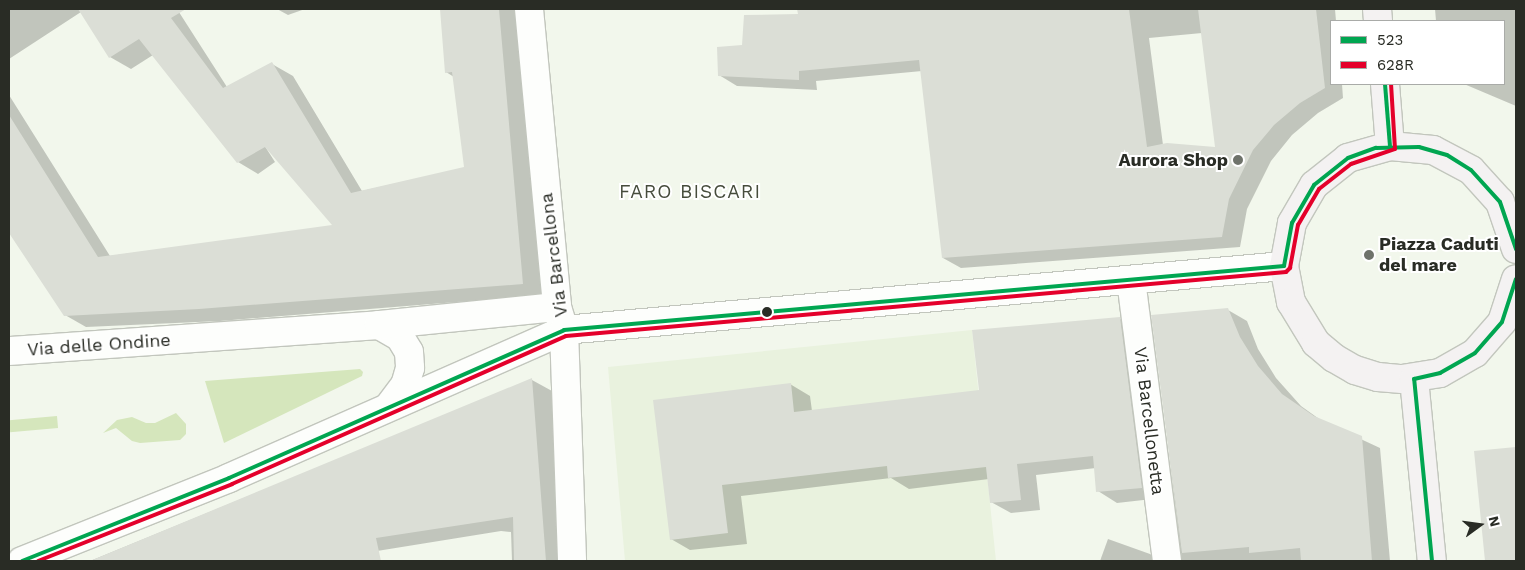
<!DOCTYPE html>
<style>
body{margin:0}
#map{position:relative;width:1525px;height:570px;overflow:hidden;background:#f2f7ec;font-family:"Work Sans",sans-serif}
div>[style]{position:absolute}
.built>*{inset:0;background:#e9f2de}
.green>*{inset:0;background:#d5e6bc;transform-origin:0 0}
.shadow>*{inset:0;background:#0003}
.building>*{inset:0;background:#dbded6}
.roads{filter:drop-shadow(1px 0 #c2c6bd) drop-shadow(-1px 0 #c2c6bd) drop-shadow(0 1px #c2c6bd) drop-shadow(0 -1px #c2c6bd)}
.minor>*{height:28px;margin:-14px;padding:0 14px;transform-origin:14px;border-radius:14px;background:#fdfefc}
.tertiary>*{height:28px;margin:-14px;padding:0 14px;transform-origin:14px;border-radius:14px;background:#fdfefc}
.secondary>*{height:28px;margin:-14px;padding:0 14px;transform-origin:14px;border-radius:14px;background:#f4f2f2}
.bus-1>*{height:4px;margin:-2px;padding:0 2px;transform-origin:2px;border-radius:2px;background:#00a651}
.bus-2>*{height:4px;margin:-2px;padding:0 2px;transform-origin:2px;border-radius:2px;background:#e4002b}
.dots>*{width:14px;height:14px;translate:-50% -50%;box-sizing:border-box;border:2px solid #fff;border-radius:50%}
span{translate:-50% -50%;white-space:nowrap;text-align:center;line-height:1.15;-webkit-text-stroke:4px #fff;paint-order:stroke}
.poi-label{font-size:18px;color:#292c25;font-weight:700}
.right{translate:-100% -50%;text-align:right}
.left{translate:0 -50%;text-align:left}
.street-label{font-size:18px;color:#292c25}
.neighbourhood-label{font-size:19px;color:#464c3c;letter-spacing:1px}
.frame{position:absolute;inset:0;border:10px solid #292c25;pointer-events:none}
.legend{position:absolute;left:1330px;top:20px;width:175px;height:65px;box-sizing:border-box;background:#fff;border:1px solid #a9aba8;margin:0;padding:6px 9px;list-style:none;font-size:15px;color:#292c25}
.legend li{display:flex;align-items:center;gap:10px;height:25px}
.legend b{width:25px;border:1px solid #a9aba8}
.north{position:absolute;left:1455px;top:500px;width:50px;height:50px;-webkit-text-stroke:4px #fff;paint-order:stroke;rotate:76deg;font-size:14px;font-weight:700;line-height:20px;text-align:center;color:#292c25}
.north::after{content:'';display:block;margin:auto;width:18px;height:22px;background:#292c25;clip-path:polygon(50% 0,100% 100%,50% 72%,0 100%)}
</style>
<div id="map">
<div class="built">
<i style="clip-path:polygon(972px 330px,996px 561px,625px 561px,608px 367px)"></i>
</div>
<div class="green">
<i style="clip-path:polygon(360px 369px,363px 372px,362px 376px,224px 443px,205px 381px)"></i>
<i style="clip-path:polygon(176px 413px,186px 424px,186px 434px,180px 440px,140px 443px,132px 441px,116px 428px,103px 433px,117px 420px,132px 417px,146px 423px,155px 423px)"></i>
<i style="left:57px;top:416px;width:12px;height:48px;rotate:85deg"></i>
</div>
<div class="shadow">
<i style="clip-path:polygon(9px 9px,177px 9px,275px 162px,258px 174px,238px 162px,153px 55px,131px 69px,110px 57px,81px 12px,9px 59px)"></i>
<i style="clip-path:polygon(277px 9px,305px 9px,288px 15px)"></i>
<i style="clip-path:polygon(441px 9px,518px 9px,543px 295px,220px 321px,86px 327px,65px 315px,9px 231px,9px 95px,110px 256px,334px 226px,272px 64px,293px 76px,362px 191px,465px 168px,454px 77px,446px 72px)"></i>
<i style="clip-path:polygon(evenodd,799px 9px,1335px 9px,1336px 21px,1331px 21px,1331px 84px,1342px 84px,1343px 98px,1318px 113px,1292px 135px,1271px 161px,1247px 209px,1240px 247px,961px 268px,943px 258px,922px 71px,816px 81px,817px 90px,737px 86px,719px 75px,743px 46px,799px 15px,799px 9px,1202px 33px,1217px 149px,1163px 145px,1149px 38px,1202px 33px)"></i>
<i style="clip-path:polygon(1435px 9px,1516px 9px,1516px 106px,1464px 84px,1504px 84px,1504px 21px,1436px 21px)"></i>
<i style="clip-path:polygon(1228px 310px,1247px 321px,1258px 349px,1276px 378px,1301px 406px,1322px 421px,1380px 448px,1390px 561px,1182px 561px,1153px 316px)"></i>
<i style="clip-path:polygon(1120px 319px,1139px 330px,1161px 498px,1117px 503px,1098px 491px,1096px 468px,1036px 475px,1040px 510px,1011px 513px,991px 502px,989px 479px,909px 489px,891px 478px,741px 496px,747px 544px,690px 550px,671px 539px,790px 384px,810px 396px,812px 411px,980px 391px)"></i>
<i style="clip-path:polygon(532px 380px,552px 391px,565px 561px,512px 561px,511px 532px,501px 531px,315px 561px,90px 561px)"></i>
<i style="clip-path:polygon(1516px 448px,1516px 561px,1487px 561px,1475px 452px)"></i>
<i style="clip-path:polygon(1108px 539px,1150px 554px,1161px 561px,1100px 561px)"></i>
</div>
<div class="building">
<i style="clip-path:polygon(78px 9px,186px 9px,171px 18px,223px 88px,272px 62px,351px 193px,464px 167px,452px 72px,445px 73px,440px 9px,499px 9px,523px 284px,199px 309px,64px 316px,9px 233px,9px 115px,98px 257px,332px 225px,265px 147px,237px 163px,139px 39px,109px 58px)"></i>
<i style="clip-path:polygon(797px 9px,1129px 9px,1147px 147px,1167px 143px,1215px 147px,1198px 9px,1316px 9px,1325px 88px,1300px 103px,1274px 125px,1253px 150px,1229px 199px,1222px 237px,942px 258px,919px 60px,799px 71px,799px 80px,718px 76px,717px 47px,742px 45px,744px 15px,798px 14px)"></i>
<i style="clip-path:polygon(1228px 308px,1240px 337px,1258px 366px,1282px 394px,1314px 416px,1362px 436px,1372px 561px,1301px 561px,1300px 548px,1249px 553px,1249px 547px,1182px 553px,1151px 315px)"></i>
<i style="clip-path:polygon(1120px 317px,1142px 488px,1096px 492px,1093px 456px,1017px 464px,1021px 500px,990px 503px,986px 467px,888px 478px,887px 466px,722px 485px,728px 533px,670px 540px,653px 400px,791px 383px,794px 412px,979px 390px,972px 330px)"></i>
<i style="clip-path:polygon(532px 378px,546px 561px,514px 561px,513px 517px,376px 538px,381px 561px,90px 561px)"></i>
<i style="clip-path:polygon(1516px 447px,1516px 561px,1485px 561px,1474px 451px)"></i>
</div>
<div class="roads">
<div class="minor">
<i style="left:529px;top:9px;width:299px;rotate:84.6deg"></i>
<i style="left:557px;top:307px;width:24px;rotate:73deg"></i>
<i style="left:564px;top:330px;width:231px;rotate:88deg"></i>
<i style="left:1131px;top:280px;width:283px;rotate:82.7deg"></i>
<i style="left:379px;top:325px;width:24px;rotate:30deg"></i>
<i style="left:400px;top:337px;width:17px;rotate:59deg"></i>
<i style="left:409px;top:352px;width:16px;rotate:86deg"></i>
<i style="left:410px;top:368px;width:18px;rotate:106deg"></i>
<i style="left:405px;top:385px;width:25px;rotate:127deg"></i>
<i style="left:9px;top:351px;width:371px;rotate:-4deg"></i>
<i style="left:379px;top:325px;width:179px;rotate:-5.8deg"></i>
</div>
<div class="tertiary">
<i style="left:22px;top:561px;width:223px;rotate:-21.8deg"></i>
<i style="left:229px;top:478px;width:366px;rotate:-23.8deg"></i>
<i style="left:564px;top:330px;width:723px;rotate:-5.08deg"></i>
</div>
<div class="secondary">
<i style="left:1377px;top:9px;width:12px;rotate:85deg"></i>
<i style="left:1385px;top:84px;width:62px;rotate:85.4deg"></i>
<i style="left:1516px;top:249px;width:50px;rotate:-108.8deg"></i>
<i style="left:1500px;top:202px;width:43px;rotate:-132.2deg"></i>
<i style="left:1471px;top:170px;width:43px;rotate:-152.2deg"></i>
<i style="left:1433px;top:150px;width:43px;rotate:-174.7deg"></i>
<i style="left:1390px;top:146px;width:44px;rotate:164.1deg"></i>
<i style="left:1348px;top:158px;width:43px;rotate:141.5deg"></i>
<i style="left:1314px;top:185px;width:44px;rotate:120.1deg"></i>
<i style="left:1292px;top:223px;width:44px;rotate:100.5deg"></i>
<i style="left:1284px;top:266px;width:37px;rotate:79deg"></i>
<i style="left:1291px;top:302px;width:48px;rotate:58.6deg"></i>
<i style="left:1316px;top:343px;width:23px;rotate:40deg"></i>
<i style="left:1334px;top:358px;width:24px;rotate:30deg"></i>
<i style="left:1355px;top:370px;width:24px;rotate:17deg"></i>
<i style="left:1378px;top:377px;width:24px;rotate:5deg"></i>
<i style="left:1402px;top:379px;width:38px;rotate:-9deg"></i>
<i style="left:1440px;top:373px;width:40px;rotate:-29.7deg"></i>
<i style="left:1475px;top:353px;width:41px;rotate:-48.9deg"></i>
<i style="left:1502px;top:322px;width:45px;rotate:-72deg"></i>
<i style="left:1414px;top:379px;width:183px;rotate:84.4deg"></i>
</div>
</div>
<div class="bus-1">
<i style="left:1385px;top:84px;width:62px;rotate:85.4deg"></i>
<i style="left:22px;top:561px;width:223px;rotate:-21.8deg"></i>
<i style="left:229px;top:478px;width:366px;rotate:-23.8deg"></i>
<i style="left:564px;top:330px;width:723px;rotate:-5.08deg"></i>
<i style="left:1284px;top:266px;width:44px;rotate:-79.5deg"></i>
<i style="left:1292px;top:223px;width:44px;rotate:-59.9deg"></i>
<i style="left:1314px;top:185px;width:43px;rotate:-38.5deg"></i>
<i style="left:1348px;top:158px;width:30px;rotate:-20deg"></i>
<i style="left:1376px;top:148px;width:43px;rotate:-1.3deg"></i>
<i style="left:1419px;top:147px;width:29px;rotate:16deg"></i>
<i style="left:1447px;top:155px;width:28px;rotate:32deg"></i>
<i style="left:1471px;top:170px;width:43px;rotate:47.8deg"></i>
<i style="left:1500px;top:202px;width:50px;rotate:71.2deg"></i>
<i style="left:1432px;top:561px;width:183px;rotate:-95.6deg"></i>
<i style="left:1414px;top:379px;width:27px;rotate:-13deg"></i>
<i style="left:1440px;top:373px;width:40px;rotate:-29.7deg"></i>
<i style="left:1475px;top:353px;width:41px;rotate:-48.9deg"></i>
<i style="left:1502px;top:322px;width:45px;rotate:-72deg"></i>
</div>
<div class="bus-2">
<i style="left:38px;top:561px;width:209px;rotate:-21.6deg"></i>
<i style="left:232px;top:484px;width:365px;rotate:-23.9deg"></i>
<i style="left:566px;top:336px;width:723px;rotate:-5.08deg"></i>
<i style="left:1286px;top:272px;width:6px;rotate:-45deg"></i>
<i style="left:1290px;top:268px;width:44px;rotate:-79.5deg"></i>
<i style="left:1298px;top:225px;width:42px;rotate:-59.7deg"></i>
<i style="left:1319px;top:189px;width:41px;rotate:-38deg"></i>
<i style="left:1351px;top:164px;width:46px;rotate:-18.8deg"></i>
<i style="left:1395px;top:149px;width:65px;rotate:-93.5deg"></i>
</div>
<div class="dots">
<i style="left:1238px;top:160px;background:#6f736b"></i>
<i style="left:1369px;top:255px;background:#6f736b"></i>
<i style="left:767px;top:312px;background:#292c25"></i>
</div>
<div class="poi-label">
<span class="right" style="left:1228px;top:160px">Aurora Shop</span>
<span class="left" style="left:1379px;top:255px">Piazza Caduti<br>del mare</span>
</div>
<div class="street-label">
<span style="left:554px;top:255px;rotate:-97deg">Via Barcellona</span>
<span style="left:99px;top:345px;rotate:-4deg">Via delle Ondine</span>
<span style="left:1149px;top:421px;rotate:83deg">Via Barcellonetta</span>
</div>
<div class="neighbourhood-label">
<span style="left:690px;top:192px">FARO BISCARI</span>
</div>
<div class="frame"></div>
<ul class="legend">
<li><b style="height:6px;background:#00a651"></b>523</li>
<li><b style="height:6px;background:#e4002b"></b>628R</li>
</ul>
<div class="north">N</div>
</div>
